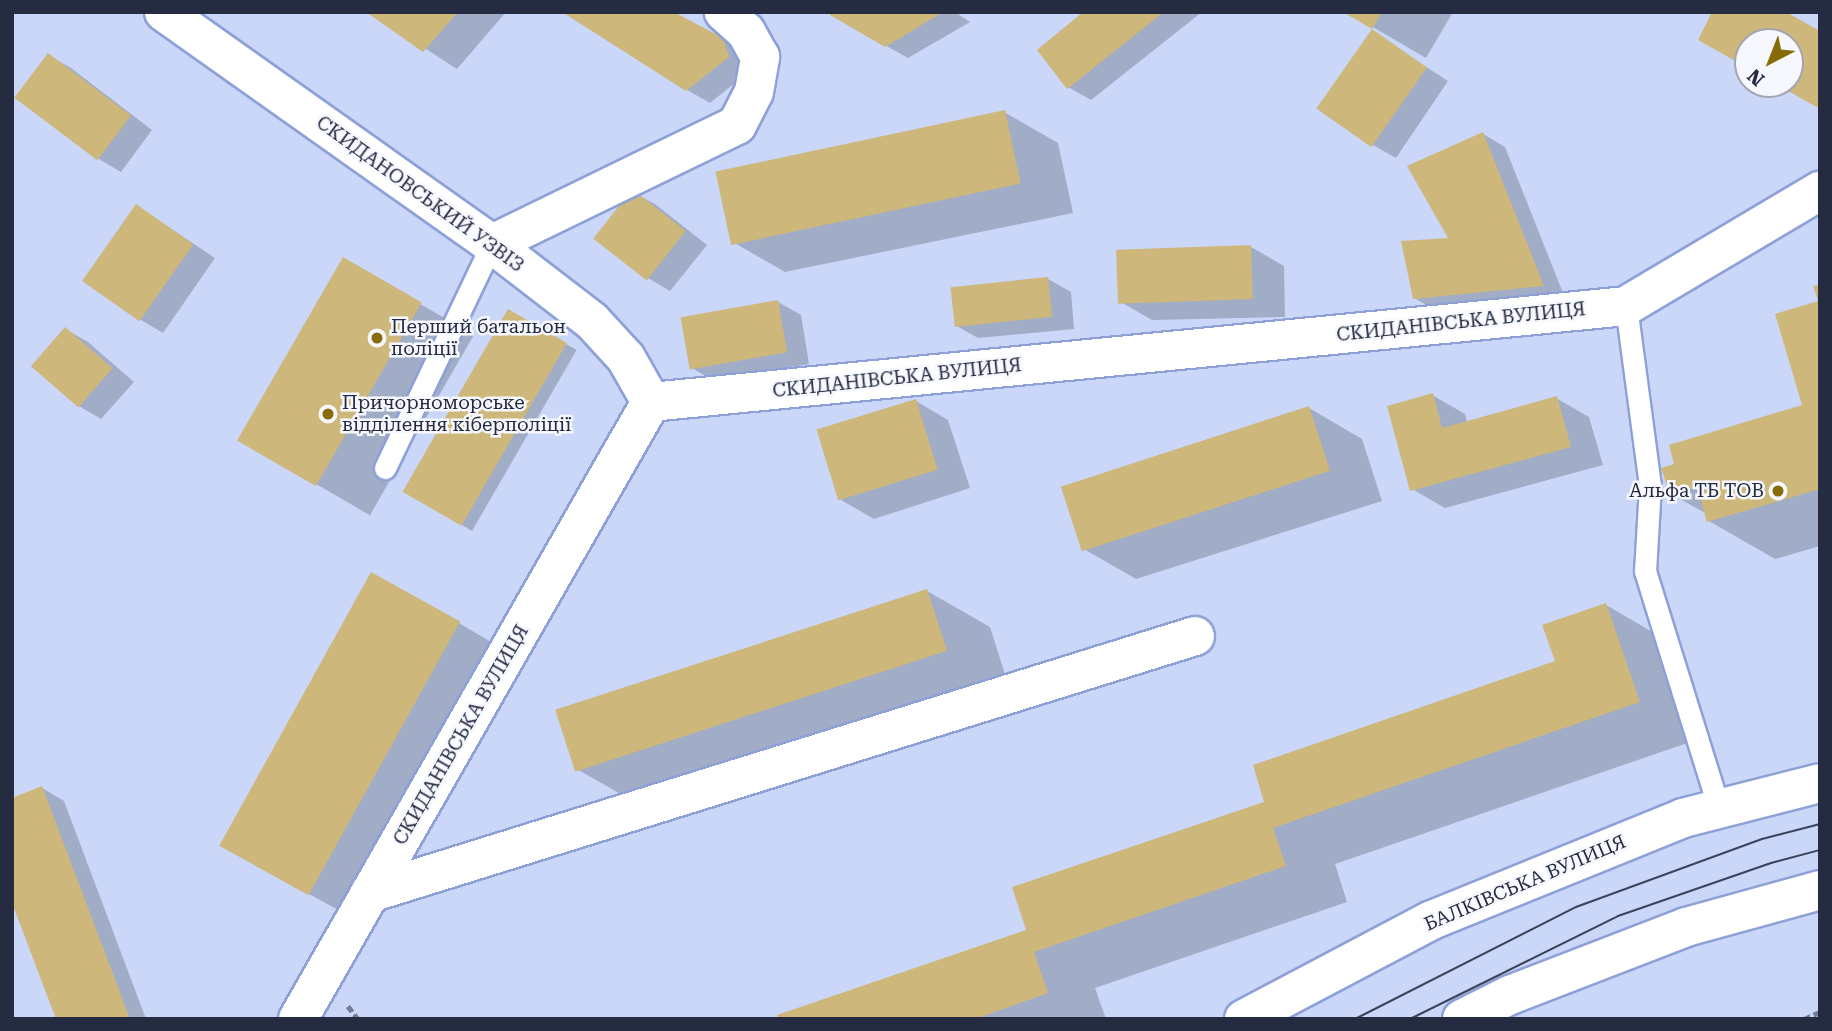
<!DOCTYPE html>
<meta charset="utf-8">
<style>
body{margin:0}
#map{position:relative;width:1832px;height:1031px;overflow:hidden;background:#cad7f9;font-family:"Roboto Serif",serif}
div>[style]{position:absolute}
.shadow>*{inset:0;background:#0003;transform-origin:0 0}
.building>*{inset:0;background:#cdb77a;transform-origin:0 0}
.path>*{height:4.5px;margin-top:-2.25px;transform-origin:0;background:repeating-linear-gradient(90deg,#737d99 0 7px,transparent 0 10.5px)}
.roads{filter:drop-shadow(2px 0 #8ea1d7) drop-shadow(-2px 0 #8ea1d7) drop-shadow(0 2px #8ea1d7) drop-shadow(0 -2px #8ea1d7)}
.service>*{height:21px;margin:-10.5px;padding:0 10.5px;transform-origin:10.5px;border-radius:10.5px;background:#fff}
.minor>*{height:38px;margin:-19px;padding:0 19px;transform-origin:19px;border-radius:19px;background:#fff}
.tertiary>*{height:38px;margin:-19px;padding:0 19px;transform-origin:19px;border-radius:19px;background:#fff}
.primary>*{height:38px;margin:-19px;padding:0 19px;transform-origin:19px;border-radius:19px;background:#fff}
.tram>*{height:2px;margin:-1px;padding:0 1px;transform-origin:1px;border-radius:1px;background:#3b435a}
.dots>*{width:19px;height:19px;translate:-50% -50%;box-sizing:border-box;border:4px solid #f6f8fe;border-radius:50%}
span{translate:-50% -50%;white-space:nowrap;text-align:center;line-height:1.15;-webkit-text-stroke:5px #f6f8fe;paint-order:stroke}
.street-label{font-size:19px;color:#252c42}
.poi-label{font-size:19px;color:#252c42}
.left{translate:0 -50%;text-align:left}
.right{translate:-100% -50%;text-align:right}
.frame{position:absolute;inset:0;border:14px solid #252c42;pointer-events:none}
.north{position:absolute;left:1734px;top:28px;width:70px;height:70px;box-sizing:border-box;background:#f6f8fe;border:2px solid #a2a6b3;border-radius:50%;rotate:222deg;font-size:19px;font-weight:700;line-height:28px;text-align:center;color:#252c42}
.north::after{content:'';display:block;margin:auto;width:24px;height:32px;background:#876b07;clip-path:polygon(50% 0,100% 100%,50% 72%,0 100%)}
</style>
<div id="map">
<div class="shadow">
<i style="clip-path:polygon(369px 12px,506px 12px,457px 69px)"></i>
<i style="clip-path:polygon(833px 12px,955px 12px,970px 22px,908px 58px,832px 15px)"></i>
<i style="clip-path:polygon(1085px 12px,1202px 12px,1091px 100px,1068px 87px)"></i>
<i style="clip-path:polygon(1347px 12px,1453px 12px,1426px 58px)"></i>
<i style="clip-path:polygon(1372px 32px,1448px 81px,1396px 158px,1373px 145px)"></i>
<i style="clip-path:polygon(722px 39px,746px 52px,751px 70px,710px 103px,687px 90px)"></i>
<i style="clip-path:polygon(48px 55px,71px 68px,152px 130px,121px 172px,99px 159px)"></i>
<i style="clip-path:polygon(1004px 112px,1058px 143px,1073px 213px,785px 272px,731px 241px)"></i>
<i style="clip-path:polygon(1483px 134px,1505px 147px,1565px 298px,1437px 311px,1414px 298px,1451px 240px)"></i>
<i style="clip-path:polygon(632px 192px,655px 204px,707px 245px,670px 291px,648px 278px)"></i>
<i style="clip-path:polygon(137px 206px,215px 258px,163px 333px,141px 320px)"></i>
<i style="clip-path:polygon(1251px 247px,1284px 266px,1285px 317px,1152px 320px,1119px 301px)"></i>
<i style="left:344px;top:260px;width:150px;height:208px;rotate:30deg"></i>
<i style="clip-path:polygon(1048px 279px,1071px 292px,1074px 329px,978px 338px,955px 325px)"></i>
<i style="clip-path:polygon(1820px 286px,1820px 546px,1775px 559px,1709px 521px,1707px 514px,1671px 494px,1804px 407px)"></i>
<i style="clip-path:polygon(778px 302px,801px 315px,809px 364px,713px 380px,690px 367px)"></i>
<i style="left:509px;top:311px;width:78px;height:209px;rotate:30deg"></i>
<i style="clip-path:polygon(65px 329px,88px 342px,134px 382px,101px 419px,79px 406px)"></i>
<i style="clip-path:polygon(1432px 395px,1465px 414px,1467px 423px,1556px 398px,1589px 417px,1603px 465px,1445px 508px,1412px 489px)"></i>
<i style="clip-path:polygon(916px 401px,948px 420px,970px 488px,874px 519px,841px 500px)"></i>
<i style="clip-path:polygon(1309px 408px,1362px 439px,1382px 501px,1136px 579px,1082px 548px)"></i>
<i style="clip-path:polygon(927px 591px,990px 627px,1009px 687px,638px 804px,575px 768px)"></i>
<i style="clip-path:polygon(1606px 605px,1668px 641px,1702px 738px,1335px 864px,1347px 902px,1095px 988px,1106px 1019px,780px 1019px,1028px 931px,1266px 803px,1557px 663px)"></i>
<i style="clip-path:polygon(459px 623px,491px 642px,342px 912px,254px 864px)"></i>
<i style="clip-path:polygon(42px 788px,64px 801px,146px 1019px,58px 1019px)"></i>
</div>
<div class="building">
<i style="clip-path:polygon(366px 12px,458px 12px,423px 52px)"></i>
<i style="clip-path:polygon(562px 12px,674px 12px,723px 38px,729px 57px,686px 91px)"></i>
<i style="clip-path:polygon(831px 12px,943px 12px,885px 47px,830px 15px)"></i>
<i style="clip-path:polygon(1083px 12px,1164px 12px,1067px 89px,1037px 50px)"></i>
<i style="clip-path:polygon(1343px 12px,1382px 12px,1372px 29px)"></i>
<i style="clip-path:polygon(1712px 12px,1786px 12px,1820px 31px,1820px 109px,1776px 84px,1790px 84px,1790px 42px,1748px 42px,1748px 68px,1698px 40px)"></i>
<i style="left:1372px;top:29px;width:67px;height:97px;rotate:35deg"></i>
<i style="left:48px;top:53px;width:104px;height:56px;rotate:37deg"></i>
<i style="left:1005px;top:110px;width:75px;height:296px;rotate:78deg"></i>
<i style="clip-path:polygon(1483px 132px,1544px 286px,1413px 299px,1401px 241px,1448px 238px,1407px 166px)"></i>
<i style="left:632px;top:189px;width:68px;height:63px;rotate:38deg"></i>
<i style="left:136px;top:204px;width:70px;height:94px;rotate:35deg"></i>
<i style="left:1251px;top:245px;width:54px;height:135px;rotate:88deg"></i>
<i style="left:343px;top:257px;width:91px;height:212px;rotate:30deg"></i>
<i style="left:1048px;top:277px;width:40px;height:98px;rotate:84deg"></i>
<i style="clip-path:polygon(1820px 284px,1820px 489px,1707px 522px,1697px 487px,1670px 495px,1661px 468px,1674px 464px,1669px 445px,1802px 405px,1775px 314px,1818px 301px,1813px 286px)"></i>
<i style="left:778px;top:300px;width:53px;height:99px;rotate:80deg"></i>
<i style="left:508px;top:309px;width:68px;height:211px;rotate:30deg"></i>
<i style="left:65px;top:327px;width:63px;height:52px;rotate:41deg"></i>
<i style="clip-path:polygon(1433px 393px,1442px 428px,1557px 396px,1571px 447px,1410px 491px,1387px 406px)"></i>
<i style="left:916px;top:399px;width:74px;height:104px;rotate:73deg"></i>
<i style="left:1309px;top:406px;width:68px;height:261px;rotate:72deg"></i>
<i style="left:371px;top:572px;width:102px;height:313px;rotate:29deg"></i>
<i style="left:927px;top:589px;width:65px;height:391px;rotate:72deg"></i>
<i style="clip-path:polygon(1606px 603px,1640px 702px,1273px 828px,1286px 866px,1034px 952px,1048px 993px,975px 1019px,778px 1019px,777px 1015px,1026px 930px,1012px 887px,1264px 802px,1253px 765px,1555px 661px,1542px 625px)"></i>
<i style="clip-path:polygon(42px 786px,130px 1019px,56px 1019px,12px 903px,12px 798px)"></i>
</div>
<div class="path">
<i style="left:348px;top:1006px;width:16px;rotate:52deg"></i>
<i style="left:1804px;top:1019px;width:17px;rotate:-24deg"></i>
</div>
<div class="roads">
<div class="service">
<i style="left:1626px;top:306px;width:181px;rotate:82.4deg"></i>
<i style="left:1650px;top:485px;width:86px;rotate:93.3deg"></i>
<i style="left:1645px;top:571px;width:248px;rotate:72.7deg"></i>
<i style="left:385px;top:468px;width:248px;rotate:-64.5deg"></i>
</div>
<div class="minor">
<i style="left:492px;top:244px;width:272px;rotate:-25.9deg"></i>
<i style="left:737px;top:125px;width:37px;rotate:-63deg"></i>
<i style="left:754px;top:92px;width:36px;rotate:-80deg"></i>
<i style="left:760px;top:57px;width:29px;rotate:-119deg"></i>
<i style="left:746px;top:32px;width:30px;rotate:-138deg"></i>
<i style="left:651px;top:402px;width:980px;rotate:-5.62deg"></i>
<i style="left:1626px;top:306px;width:226px;rotate:-30.7deg"></i>
<i style="left:370px;top:893px;width:864px;rotate:-17.3deg"></i>
</div>
<div class="tertiary">
<i style="left:164px;top:12px;width:402px;rotate:35.3deg"></i>
<i style="left:492px;top:244px;width:126px;rotate:37.6deg"></i>
<i style="left:592px;top:321px;width:50px;rotate:47.4deg"></i>
<i style="left:626px;top:358px;width:51px;rotate:60.4deg"></i>
<i style="left:651px;top:402px;width:711px;rotate:119.77deg"></i>
</div>
<div class="primary">
<i style="left:1244px;top:1019px;width:212px;rotate:-27.8deg"></i>
<i style="left:1432px;top:920px;width:271px;rotate:-22.1deg"></i>
<i style="left:1683px;top:818px;width:141px;rotate:-14.3deg"></i>
<i style="left:1462px;top:1019px;width:54px;rotate:-26.6deg"></i>
<i style="left:1510px;top:995px;width:189px;rotate:-21.1deg"></i>
<i style="left:1686px;top:927px;width:139px;rotate:-15.4deg"></i>
</div>
</div>
<div class="tram">
<i style="left:1355px;top:1019px;width:248px;rotate:-26.9deg"></i>
<i style="left:1576px;top:907px;width:198px;rotate:-20.1deg"></i>
<i style="left:1762px;top:839px;width:60px;rotate:-14.5deg"></i>
<i style="left:1410px;top:1019px;width:232px;rotate:-26.3deg"></i>
<i style="left:1618px;top:916px;width:162px;rotate:-19.1deg"></i>
<i style="left:1771px;top:863px;width:51px;rotate:-14.9deg"></i>
</div>
<div class="dots">
<i style="left:377px;top:338px;background:#876b07"></i>
<i style="left:328px;top:414px;background:#876b07"></i>
<i style="left:1778px;top:491px;background:#876b07"></i>
</div>
<div class="street-label">
<span style="left:420px;top:194px;rotate:36deg">СКИДАНОВСЬКИЙ УЗВІЗ</span>
<span style="left:1461px;top:322px;rotate:-6deg">СКИДАНІВСЬКА ВУЛИЦЯ</span>
<span style="left:897px;top:378px;rotate:-6deg">СКИДАНІВСЬКА ВУЛИЦЯ</span>
<span style="left:461px;top:735px;rotate:-60deg">СКИДАНІВСЬКА ВУЛИЦЯ</span>
<span style="left:1525px;top:883px;rotate:-23deg">БАЛКІВСЬКА ВУЛИЦЯ</span>
</div>
<div class="poi-label">
<span class="left" style="left:391px;top:338px">Перший батальон<br>поліції</span>
<span class="left" style="left:342px;top:414px">Причорноморське<br>відділення кіберполіції</span>
<span class="right" style="left:1764px;top:491px">Альфа ТБ ТОВ</span>
</div>
<div class="frame"></div>
<div class="north">N</div>
</div>
